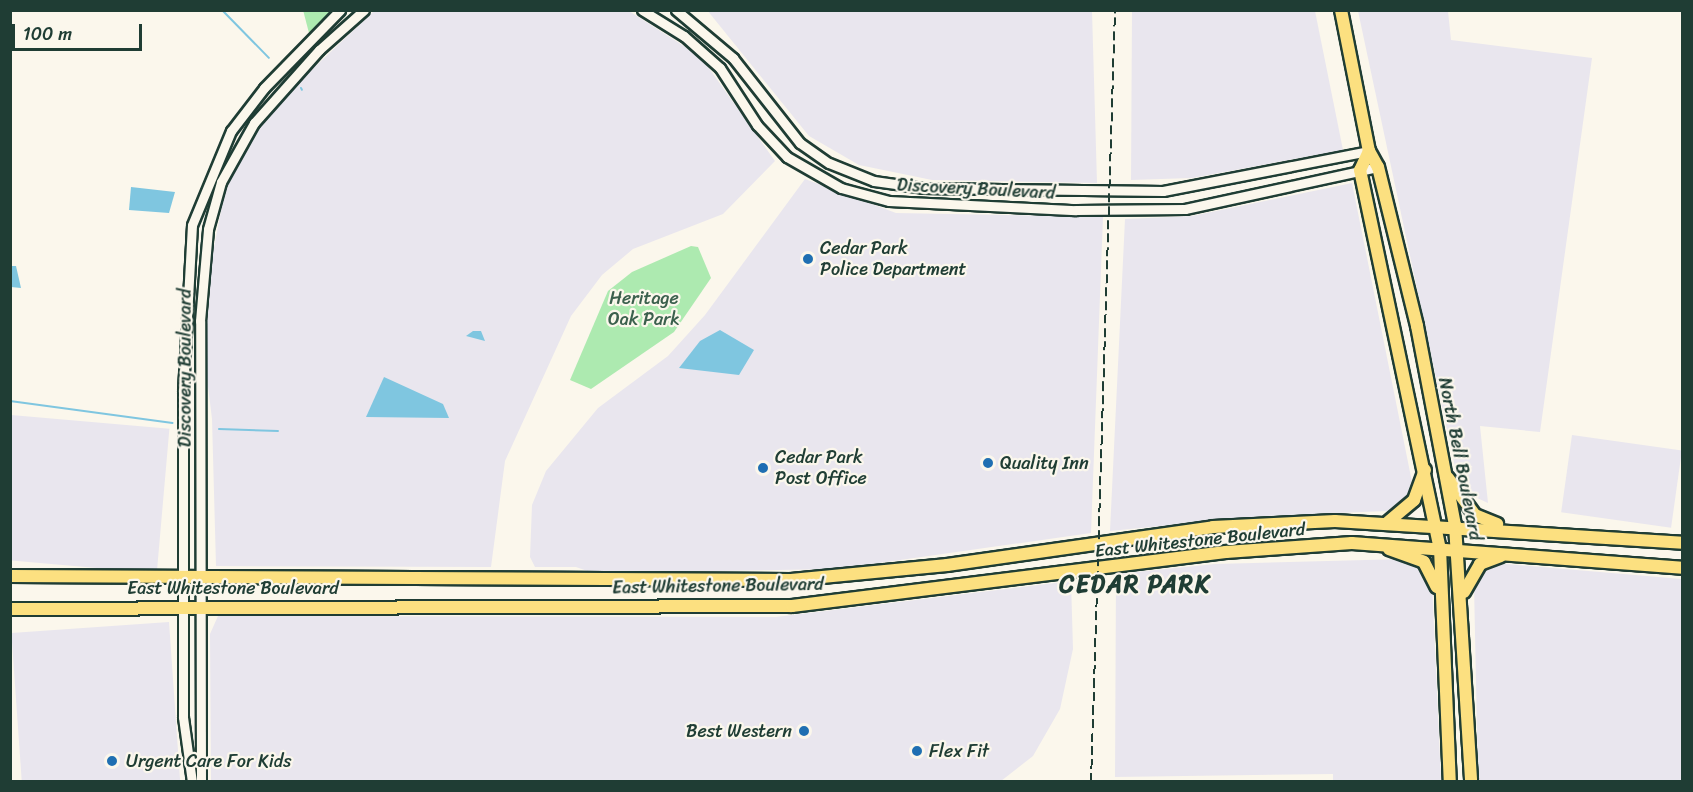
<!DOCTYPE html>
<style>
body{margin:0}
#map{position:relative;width:1693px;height:792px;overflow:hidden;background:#fbf7ec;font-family:Sriracha,sans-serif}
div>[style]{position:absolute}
.built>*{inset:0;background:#e9e6ee;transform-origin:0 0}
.green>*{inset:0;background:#adeab0}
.water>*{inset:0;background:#7fc6e0}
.stream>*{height:2px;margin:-1px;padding:0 1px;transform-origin:1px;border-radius:1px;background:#7fc6e0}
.roads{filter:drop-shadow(2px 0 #1f3d34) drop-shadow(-2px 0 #1f3d34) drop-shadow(0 2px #1f3d34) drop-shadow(0 -2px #1f3d34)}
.minor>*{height:9px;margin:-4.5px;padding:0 4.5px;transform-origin:4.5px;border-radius:4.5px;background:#fbf7ec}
.major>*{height:12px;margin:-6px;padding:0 6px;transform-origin:6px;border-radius:6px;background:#fce080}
.rail>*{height:2px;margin-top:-1px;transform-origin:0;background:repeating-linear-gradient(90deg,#1f3d34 0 9px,transparent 0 13.5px)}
.dots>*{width:16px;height:16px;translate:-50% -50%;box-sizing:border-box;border:3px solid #fbf7ec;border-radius:50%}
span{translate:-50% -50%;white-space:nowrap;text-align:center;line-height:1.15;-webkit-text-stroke:4.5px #fbf7ec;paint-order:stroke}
.street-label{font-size:18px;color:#1f3d34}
.poi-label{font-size:18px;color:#1f3d34}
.left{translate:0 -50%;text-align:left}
.right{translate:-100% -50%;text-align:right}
.park-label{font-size:18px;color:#3b604d}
.district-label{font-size:24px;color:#1f3d34;font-weight:700;letter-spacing:1.5px}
.frame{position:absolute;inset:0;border:12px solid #1f3d34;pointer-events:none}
.scale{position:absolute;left:12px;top:24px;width:130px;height:27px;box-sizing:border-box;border:3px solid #1f3d34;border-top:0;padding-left:8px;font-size:18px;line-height:21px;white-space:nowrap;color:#1f3d34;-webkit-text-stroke:4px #fbf7ec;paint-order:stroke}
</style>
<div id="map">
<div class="built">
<i style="clip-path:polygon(707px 10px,1092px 11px,1097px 183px,932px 180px,859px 165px,809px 136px)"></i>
<i style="clip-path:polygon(374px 11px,629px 11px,701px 57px,775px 161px,723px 214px,633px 249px,602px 275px,571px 316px,505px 461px,491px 567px,216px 566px,212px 419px,200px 321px,225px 190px,254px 135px,285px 95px)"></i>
<i style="clip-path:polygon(1132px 11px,1315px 11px,1343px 150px,1192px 178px,1131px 180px)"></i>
<i style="clip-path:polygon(1358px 11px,1448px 11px,1451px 40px,1592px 58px,1540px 432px,1480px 426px,1488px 503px,1462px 491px,1456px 472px)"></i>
<i style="clip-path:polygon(805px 179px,896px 213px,1103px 217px,1091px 533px,837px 569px,593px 573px,576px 567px,535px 567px,530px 557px,532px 505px,546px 471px,598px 408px,668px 356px,705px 315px)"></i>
<i style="clip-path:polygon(1352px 183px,1414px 492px,1387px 511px,1263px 516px,1110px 531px,1125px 219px,1192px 216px)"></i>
<i style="left:11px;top:415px;width:159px;height:145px;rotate:5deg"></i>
<i style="left:1572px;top:435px;width:111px;height:78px;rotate:8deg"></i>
<i style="clip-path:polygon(1404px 559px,1421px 566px,1432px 583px,1441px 781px,1333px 781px,1333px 774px,1115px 777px,1116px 574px,1215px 564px)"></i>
<i style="clip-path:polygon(1494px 563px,1682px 579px,1682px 781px,1478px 781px,1474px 584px,1481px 570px)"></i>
<i style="clip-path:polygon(1071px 581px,1073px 649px,1060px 709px,1033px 756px,1001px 781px,211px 781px,210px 634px,218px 616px,776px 617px)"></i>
<i style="left:169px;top:622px;width:159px;height:158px;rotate:86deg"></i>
</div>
<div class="green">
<i style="clip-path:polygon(303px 10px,335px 11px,309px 33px)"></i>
<i style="clip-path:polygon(691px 246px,698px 247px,711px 278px,674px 332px,591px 389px,570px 380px,608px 291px,632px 272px)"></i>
</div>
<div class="water">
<i style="clip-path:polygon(131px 187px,175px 192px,169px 213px,129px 210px)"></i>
<i style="clip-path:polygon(10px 266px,16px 266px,21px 288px,11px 287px)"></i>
<i style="clip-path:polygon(720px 330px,754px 350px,739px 375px,679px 368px,700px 341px)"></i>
<i style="clip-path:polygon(473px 331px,481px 331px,485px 341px,466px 336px)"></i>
<i style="clip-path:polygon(384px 377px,443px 404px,449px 418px,366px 417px)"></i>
</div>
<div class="stream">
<i style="left:222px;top:10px;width:67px;rotate:45.6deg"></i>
<i style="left:301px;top:88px;width:2px;rotate:63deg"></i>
<i style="left:10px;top:401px;width:164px;rotate:7.7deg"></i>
<i style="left:219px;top:429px;width:59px;rotate:1.9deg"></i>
</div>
<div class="roads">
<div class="minor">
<i style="left:642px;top:10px;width:49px;rotate:31.8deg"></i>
<i style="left:684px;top:36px;width:48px;rotate:41.6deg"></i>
<i style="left:720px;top:68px;width:68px;rotate:57deg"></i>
<i style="left:757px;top:125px;width:44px;rotate:46.8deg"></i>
<i style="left:787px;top:157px;width:62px;rotate:29.9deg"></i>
<i style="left:841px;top:188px;width:50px;rotate:15.2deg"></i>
<i style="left:889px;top:201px;width:187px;rotate:2.8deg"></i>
<i style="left:1076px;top:210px;width:109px;rotate:-0.5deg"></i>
<i style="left:1185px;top:209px;width:198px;rotate:-12.3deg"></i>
<i style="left:676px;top:10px;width:75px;rotate:40.1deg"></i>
<i style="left:733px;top:58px;width:108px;rotate:51.8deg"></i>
<i style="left:800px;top:143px;width:35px;rotate:35deg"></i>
<i style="left:829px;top:163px;width:48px;rotate:21.8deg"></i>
<i style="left:874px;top:181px;width:49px;rotate:8.1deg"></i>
<i style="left:923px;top:188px;width:240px;rotate:0.7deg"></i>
<i style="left:1163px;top:191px;width:210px;rotate:-11deg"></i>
<i style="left:192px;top:782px;width:66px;rotate:-97.9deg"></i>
<i style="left:183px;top:717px;width:326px;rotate:-90deg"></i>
<i style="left:183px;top:391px;width:166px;rotate:-86.9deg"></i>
<i style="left:192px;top:225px;width:102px;rotate:-67.5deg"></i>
<i style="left:231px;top:131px;width:54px;rotate:-52.5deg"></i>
<i style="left:264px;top:88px;width:109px;rotate:-45.7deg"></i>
<i style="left:201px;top:782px;width:461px;rotate:-90.1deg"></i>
<i style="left:200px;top:321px;width:92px;rotate:-85deg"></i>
<i style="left:208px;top:229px;width:49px;rotate:-74.5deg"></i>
<i style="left:221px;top:182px;width:68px;rotate:-60.8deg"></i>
<i style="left:254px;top:123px;width:98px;rotate:-48.3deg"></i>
<i style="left:319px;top:50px;width:60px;rotate:-41.6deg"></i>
</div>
<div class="major">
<i style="left:1341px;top:10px;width:144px;rotate:78.8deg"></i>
<i style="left:1369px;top:151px;width:18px;rotate:61deg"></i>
<i style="left:1378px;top:167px;width:164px;rotate:76.2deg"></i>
<i style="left:1417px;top:326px;width:203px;rotate:79.2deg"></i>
<i style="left:1455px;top:525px;width:257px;rotate:86.4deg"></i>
<i style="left:1369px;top:151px;width:21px;rotate:115deg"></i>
<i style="left:1360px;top:170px;width:386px;rotate:78.1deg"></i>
<i style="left:1440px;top:548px;width:234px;rotate:87.6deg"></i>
<i style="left:1448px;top:478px;width:46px;rotate:53.9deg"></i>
<i style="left:1475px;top:515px;width:24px;rotate:22deg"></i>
<i style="left:1388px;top:522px;width:34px;rotate:-40deg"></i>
<i style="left:1414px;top:500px;width:32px;rotate:-70deg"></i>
<i style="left:1389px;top:549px;width:37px;rotate:20deg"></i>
<i style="left:1424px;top:562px;width:28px;rotate:63deg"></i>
<i style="left:10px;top:576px;width:781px;rotate:0.29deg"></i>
<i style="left:791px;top:580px;width:157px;rotate:-5.5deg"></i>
<i style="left:947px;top:565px;width:269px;rotate:-8.1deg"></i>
<i style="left:1213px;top:527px;width:122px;rotate:-2.8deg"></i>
<i style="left:1335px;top:521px;width:348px;rotate:3.6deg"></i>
<i style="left:1464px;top:592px;width:32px;rotate:-60deg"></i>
<i style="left:1480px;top:564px;width:22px;rotate:-21deg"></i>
<i style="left:10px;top:609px;width:782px;rotate:-0.22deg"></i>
<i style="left:792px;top:606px;width:437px;rotate:-7.1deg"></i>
<i style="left:1226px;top:552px;width:126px;rotate:-4.1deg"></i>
<i style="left:1352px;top:543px;width:331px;rotate:4.3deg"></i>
</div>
</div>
<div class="rail">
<i style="left:1091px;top:782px;width:772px;rotate:-88.22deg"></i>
</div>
<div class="dots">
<i style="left:808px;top:259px;background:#1f6fb2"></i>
<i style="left:988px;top:463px;background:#1f6fb2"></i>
<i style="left:763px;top:468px;background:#1f6fb2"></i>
<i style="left:804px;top:731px;background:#1f6fb2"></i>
<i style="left:917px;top:751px;background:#1f6fb2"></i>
<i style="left:112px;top:761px;background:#1f6fb2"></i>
</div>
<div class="street-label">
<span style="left:976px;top:189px;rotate:3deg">Discovery Boulevard</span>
<span style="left:185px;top:368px;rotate:-90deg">Discovery Boulevard</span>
<span style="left:1460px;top:459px;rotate:79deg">North Bell Boulevard</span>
<span style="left:1200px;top:540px;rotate:-6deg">East Whitestone Boulevard</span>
<span style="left:718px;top:586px;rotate:-1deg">East Whitestone Boulevard</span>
<span style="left:233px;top:588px">East Whitestone Boulevard</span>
</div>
<div class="poi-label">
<span class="left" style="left:820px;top:259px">Cedar Park<br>Police Department</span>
<span class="left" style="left:775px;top:468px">Cedar Park<br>Post Office</span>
<span class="left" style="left:1000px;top:463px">Quality Inn</span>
<span class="right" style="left:792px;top:731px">Best Western</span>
<span class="left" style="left:929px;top:751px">Flex Fit</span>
<span class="left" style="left:126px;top:761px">Urgent Care For Kids</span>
</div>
<div class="park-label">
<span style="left:644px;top:309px">Heritage<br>Oak Park</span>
</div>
<div class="district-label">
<span style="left:1135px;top:585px">CEDAR PARK</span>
</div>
<div class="frame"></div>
<div class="scale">100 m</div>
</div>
